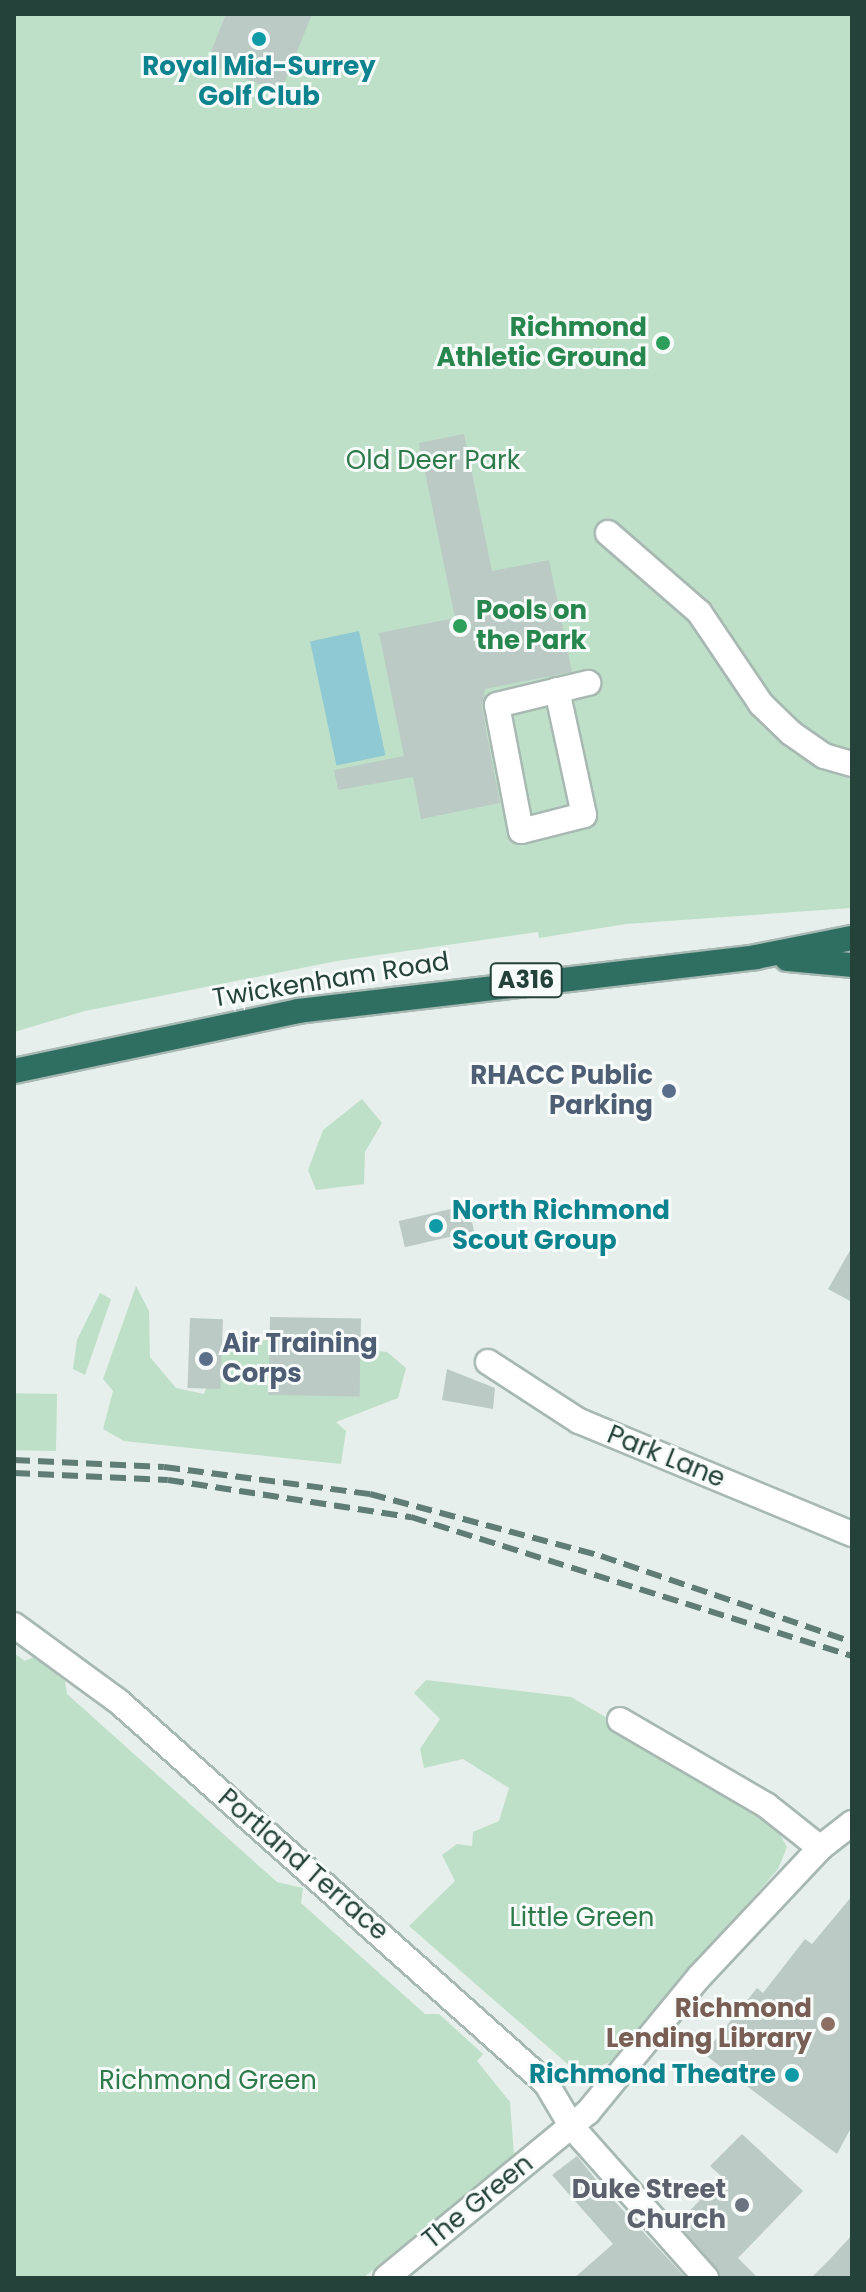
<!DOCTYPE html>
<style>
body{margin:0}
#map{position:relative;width:866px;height:2292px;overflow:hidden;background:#e6efeb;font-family:Poppins,sans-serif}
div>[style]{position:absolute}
.green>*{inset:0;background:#bfe0c8;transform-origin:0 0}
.water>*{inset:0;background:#8ec9d4;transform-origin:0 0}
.building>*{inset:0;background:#bbcac4;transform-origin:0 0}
.roads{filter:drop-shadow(2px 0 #a8b8b2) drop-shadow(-2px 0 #a8b8b2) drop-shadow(0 2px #a8b8b2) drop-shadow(0 -2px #a8b8b2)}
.street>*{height:24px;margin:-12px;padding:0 12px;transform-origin:12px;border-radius:12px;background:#fff}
.highway>*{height:24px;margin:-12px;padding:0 12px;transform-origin:12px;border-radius:12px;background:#2f6f62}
.rail>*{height:6px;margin-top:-3px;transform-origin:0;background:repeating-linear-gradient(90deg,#5f7d75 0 16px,transparent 0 24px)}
.dots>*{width:22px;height:22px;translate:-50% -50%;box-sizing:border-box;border:4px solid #f7fbf9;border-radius:50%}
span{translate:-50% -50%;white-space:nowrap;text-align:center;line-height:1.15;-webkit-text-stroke:6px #f7fbf9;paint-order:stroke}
.shield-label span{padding:2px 6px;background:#f7fbf9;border:2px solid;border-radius:6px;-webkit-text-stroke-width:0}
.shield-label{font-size:24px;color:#24423a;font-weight:700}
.culture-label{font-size:26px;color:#0d838f;font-weight:700}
.left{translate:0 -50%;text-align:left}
.right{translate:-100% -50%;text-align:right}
.leisure-label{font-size:26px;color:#27864d;font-weight:700}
.park-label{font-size:26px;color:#2d7a4b}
.street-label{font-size:26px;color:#24423a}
.service-label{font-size:26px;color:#4e5e75;font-weight:700}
.education-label{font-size:26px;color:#785e54;font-weight:700}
.worship-label{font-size:26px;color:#5b616d;font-weight:700}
.frame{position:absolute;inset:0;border:16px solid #24423a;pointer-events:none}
</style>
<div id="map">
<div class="green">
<i style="clip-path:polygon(14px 14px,852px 14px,852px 908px,626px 924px,539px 938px,538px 932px,337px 961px,85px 1011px,14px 1032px)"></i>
<i style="clip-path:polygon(362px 1099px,382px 1123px,365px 1152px,364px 1184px,316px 1190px,308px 1170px,323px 1130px)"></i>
<i style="clip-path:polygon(136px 1286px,149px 1311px,150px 1357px,176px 1388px,204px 1394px,227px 1336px,387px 1352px,406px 1368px,398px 1398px,336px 1422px,346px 1431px,341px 1464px,124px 1441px,103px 1429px,113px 1391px,103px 1379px)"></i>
<i style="clip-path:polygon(100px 1293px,111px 1299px,85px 1375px,73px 1369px,77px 1340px)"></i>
<i style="left:57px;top:1394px;width:57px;height:43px;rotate:91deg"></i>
<i style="clip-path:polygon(14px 1653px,25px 1661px,34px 1657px,65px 1681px,67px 1694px,277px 1882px,303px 1888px,301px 1903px,425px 2014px,439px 2014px,483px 2054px,477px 2061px,510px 2102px,514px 2155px,363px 2278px,14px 2278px)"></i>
<i style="clip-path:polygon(426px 1680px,571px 1697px,616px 1723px,613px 1727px,625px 1738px,776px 1827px,787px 1847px,778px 1869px,610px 2062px,587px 2071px,571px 2067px,409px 1926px,455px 1881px,442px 1855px,457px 1844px,472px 1846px,473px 1832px,499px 1821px,509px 1788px,463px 1759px,424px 1768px,420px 1749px,440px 1719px,414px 1693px)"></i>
</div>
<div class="water">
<i style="left:359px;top:631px;width:127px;height:50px;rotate:78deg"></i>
</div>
<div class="building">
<i style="clip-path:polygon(226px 14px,312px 14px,281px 92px,206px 64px)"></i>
<i style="clip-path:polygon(464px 434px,492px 571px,549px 560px,572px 672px,485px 689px,482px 708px,500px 803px,421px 819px,413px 777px,338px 790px,334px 770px,404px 756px,379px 633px,455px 618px,419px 443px)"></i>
<i style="left:468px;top:1205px;width:27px;height:71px;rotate:77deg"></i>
<i style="clip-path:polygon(852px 1247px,852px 1302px,828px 1289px)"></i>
<i style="left:270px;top:1317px;width:91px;height:78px;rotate:1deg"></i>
<i style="left:190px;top:1318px;width:33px;height:70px;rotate:2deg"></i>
<i style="clip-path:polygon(447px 1369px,495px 1388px,493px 1409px,442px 1400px)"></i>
<i style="clip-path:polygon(852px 1896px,852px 2126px,837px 2154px,704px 2054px,757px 1988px,763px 1993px,805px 1939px,812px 1944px)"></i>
<i style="clip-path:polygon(742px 2134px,803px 2191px,738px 2258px,758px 2278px,721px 2278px,678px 2223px,722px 2177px,710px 2166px)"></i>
<i style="clip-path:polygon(577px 2156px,606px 2192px,686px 2278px,574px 2278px,613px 2244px,552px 2175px)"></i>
<i style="clip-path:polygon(852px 2235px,852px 2278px,811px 2278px,831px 2258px)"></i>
</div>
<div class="roads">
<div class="street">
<i style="left:608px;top:533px;width:121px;rotate:41deg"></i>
<i style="left:699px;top:612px;width:111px;rotate:56deg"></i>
<i style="left:761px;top:704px;width:42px;rotate:44deg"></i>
<i style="left:791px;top:733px;width:40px;rotate:34.9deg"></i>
<i style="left:824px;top:756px;width:29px;rotate:16deg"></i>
<i style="left:557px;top:690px;width:128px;rotate:77.8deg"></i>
<i style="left:584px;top:815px;width:65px;rotate:165.7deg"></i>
<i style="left:521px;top:831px;width:128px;rotate:-100.8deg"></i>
<i style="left:497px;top:705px;width:94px;rotate:-13.6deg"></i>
<i style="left:488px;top:1362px;width:108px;rotate:33deg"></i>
<i style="left:579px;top:1421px;width:295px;rotate:22.5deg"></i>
<i style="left:14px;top:1625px;width:129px;rotate:36.2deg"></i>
<i style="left:118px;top:1701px;width:574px;rotate:41.75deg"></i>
<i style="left:546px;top:2083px;width:51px;rotate:59.4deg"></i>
<i style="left:572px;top:2127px;width:202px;rotate:48.4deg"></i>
<i style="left:620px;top:1720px;width:169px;rotate:30.2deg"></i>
<i style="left:766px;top:1805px;width:69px;rotate:38.5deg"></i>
<i style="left:386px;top:2278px;width:261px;rotate:-39.4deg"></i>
<i style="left:588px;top:2112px;width:175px;rotate:-50.6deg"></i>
<i style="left:699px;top:1977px;width:177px;rotate:-46.8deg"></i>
<i style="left:820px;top:1848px;width:41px;rotate:-38deg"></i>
</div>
<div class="highway">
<i style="left:787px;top:959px;width:65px;rotate:5.3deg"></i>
<i style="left:14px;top:1071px;width:290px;rotate:-11.9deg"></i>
<i style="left:298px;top:1011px;width:461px;rotate:-6.7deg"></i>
<i style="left:756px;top:957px;width:98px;rotate:-11.2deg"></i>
</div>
</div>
<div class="rail">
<i style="left:14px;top:1460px;width:150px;rotate:2.7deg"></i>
<i style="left:164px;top:1467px;width:208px;rotate:7.5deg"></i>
<i style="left:370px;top:1494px;width:239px;rotate:15deg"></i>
<i style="left:601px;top:1556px;width:265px;rotate:18.9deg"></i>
<i style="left:14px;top:1473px;width:154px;rotate:2.6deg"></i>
<i style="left:168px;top:1480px;width:246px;rotate:8.7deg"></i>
<i style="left:411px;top:1517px;width:462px;rotate:17.5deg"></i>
</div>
<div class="dots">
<i style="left:259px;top:39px;background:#0f9aa8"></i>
<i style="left:663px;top:343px;background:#2e9e5b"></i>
<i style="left:460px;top:626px;background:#2e9e5b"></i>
<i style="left:669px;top:1091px;background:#5c6f8a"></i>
<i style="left:436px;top:1226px;background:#0f9aa8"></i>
<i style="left:206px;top:1359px;background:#5c6f8a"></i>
<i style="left:828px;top:2024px;background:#8d6e63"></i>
<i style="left:792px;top:2075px;background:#0f9aa8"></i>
<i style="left:742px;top:2205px;background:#6b7280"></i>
</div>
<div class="shield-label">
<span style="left:526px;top:980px">A316</span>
</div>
<div class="culture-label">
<span style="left:259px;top:82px">Royal Mid-Surrey<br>Golf Club</span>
<span class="left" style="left:452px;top:1226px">North Richmond<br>Scout Group</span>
<span class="right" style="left:776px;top:2075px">Richmond Theatre</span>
</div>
<div class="leisure-label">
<span class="right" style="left:647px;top:343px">Richmond<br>Athletic Ground</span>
<span class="left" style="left:476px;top:626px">Pools on<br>the Park</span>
</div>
<div class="park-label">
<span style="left:433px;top:461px">Old Deer Park</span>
<span style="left:582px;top:1918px">Little Green</span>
<span style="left:208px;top:2081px">Richmond Green</span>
</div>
<div class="street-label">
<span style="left:331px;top:980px;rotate:-9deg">Twickenham Road</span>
<span style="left:666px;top:1457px;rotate:22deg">Park Lane</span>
<span style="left:303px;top:1865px;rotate:41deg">Portland Terrace</span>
<span style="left:478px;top:2202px;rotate:-39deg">The Green</span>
</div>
<div class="service-label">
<span class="right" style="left:653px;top:1091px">RHACC Public<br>Parking</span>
<span class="left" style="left:222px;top:1359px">Air Training<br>Corps</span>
</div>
<div class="education-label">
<span class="right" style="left:812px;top:2024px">Richmond<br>Lending Library</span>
</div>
<div class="worship-label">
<span class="right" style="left:726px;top:2205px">Duke Street<br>Church</span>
</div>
<div class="frame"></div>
</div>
